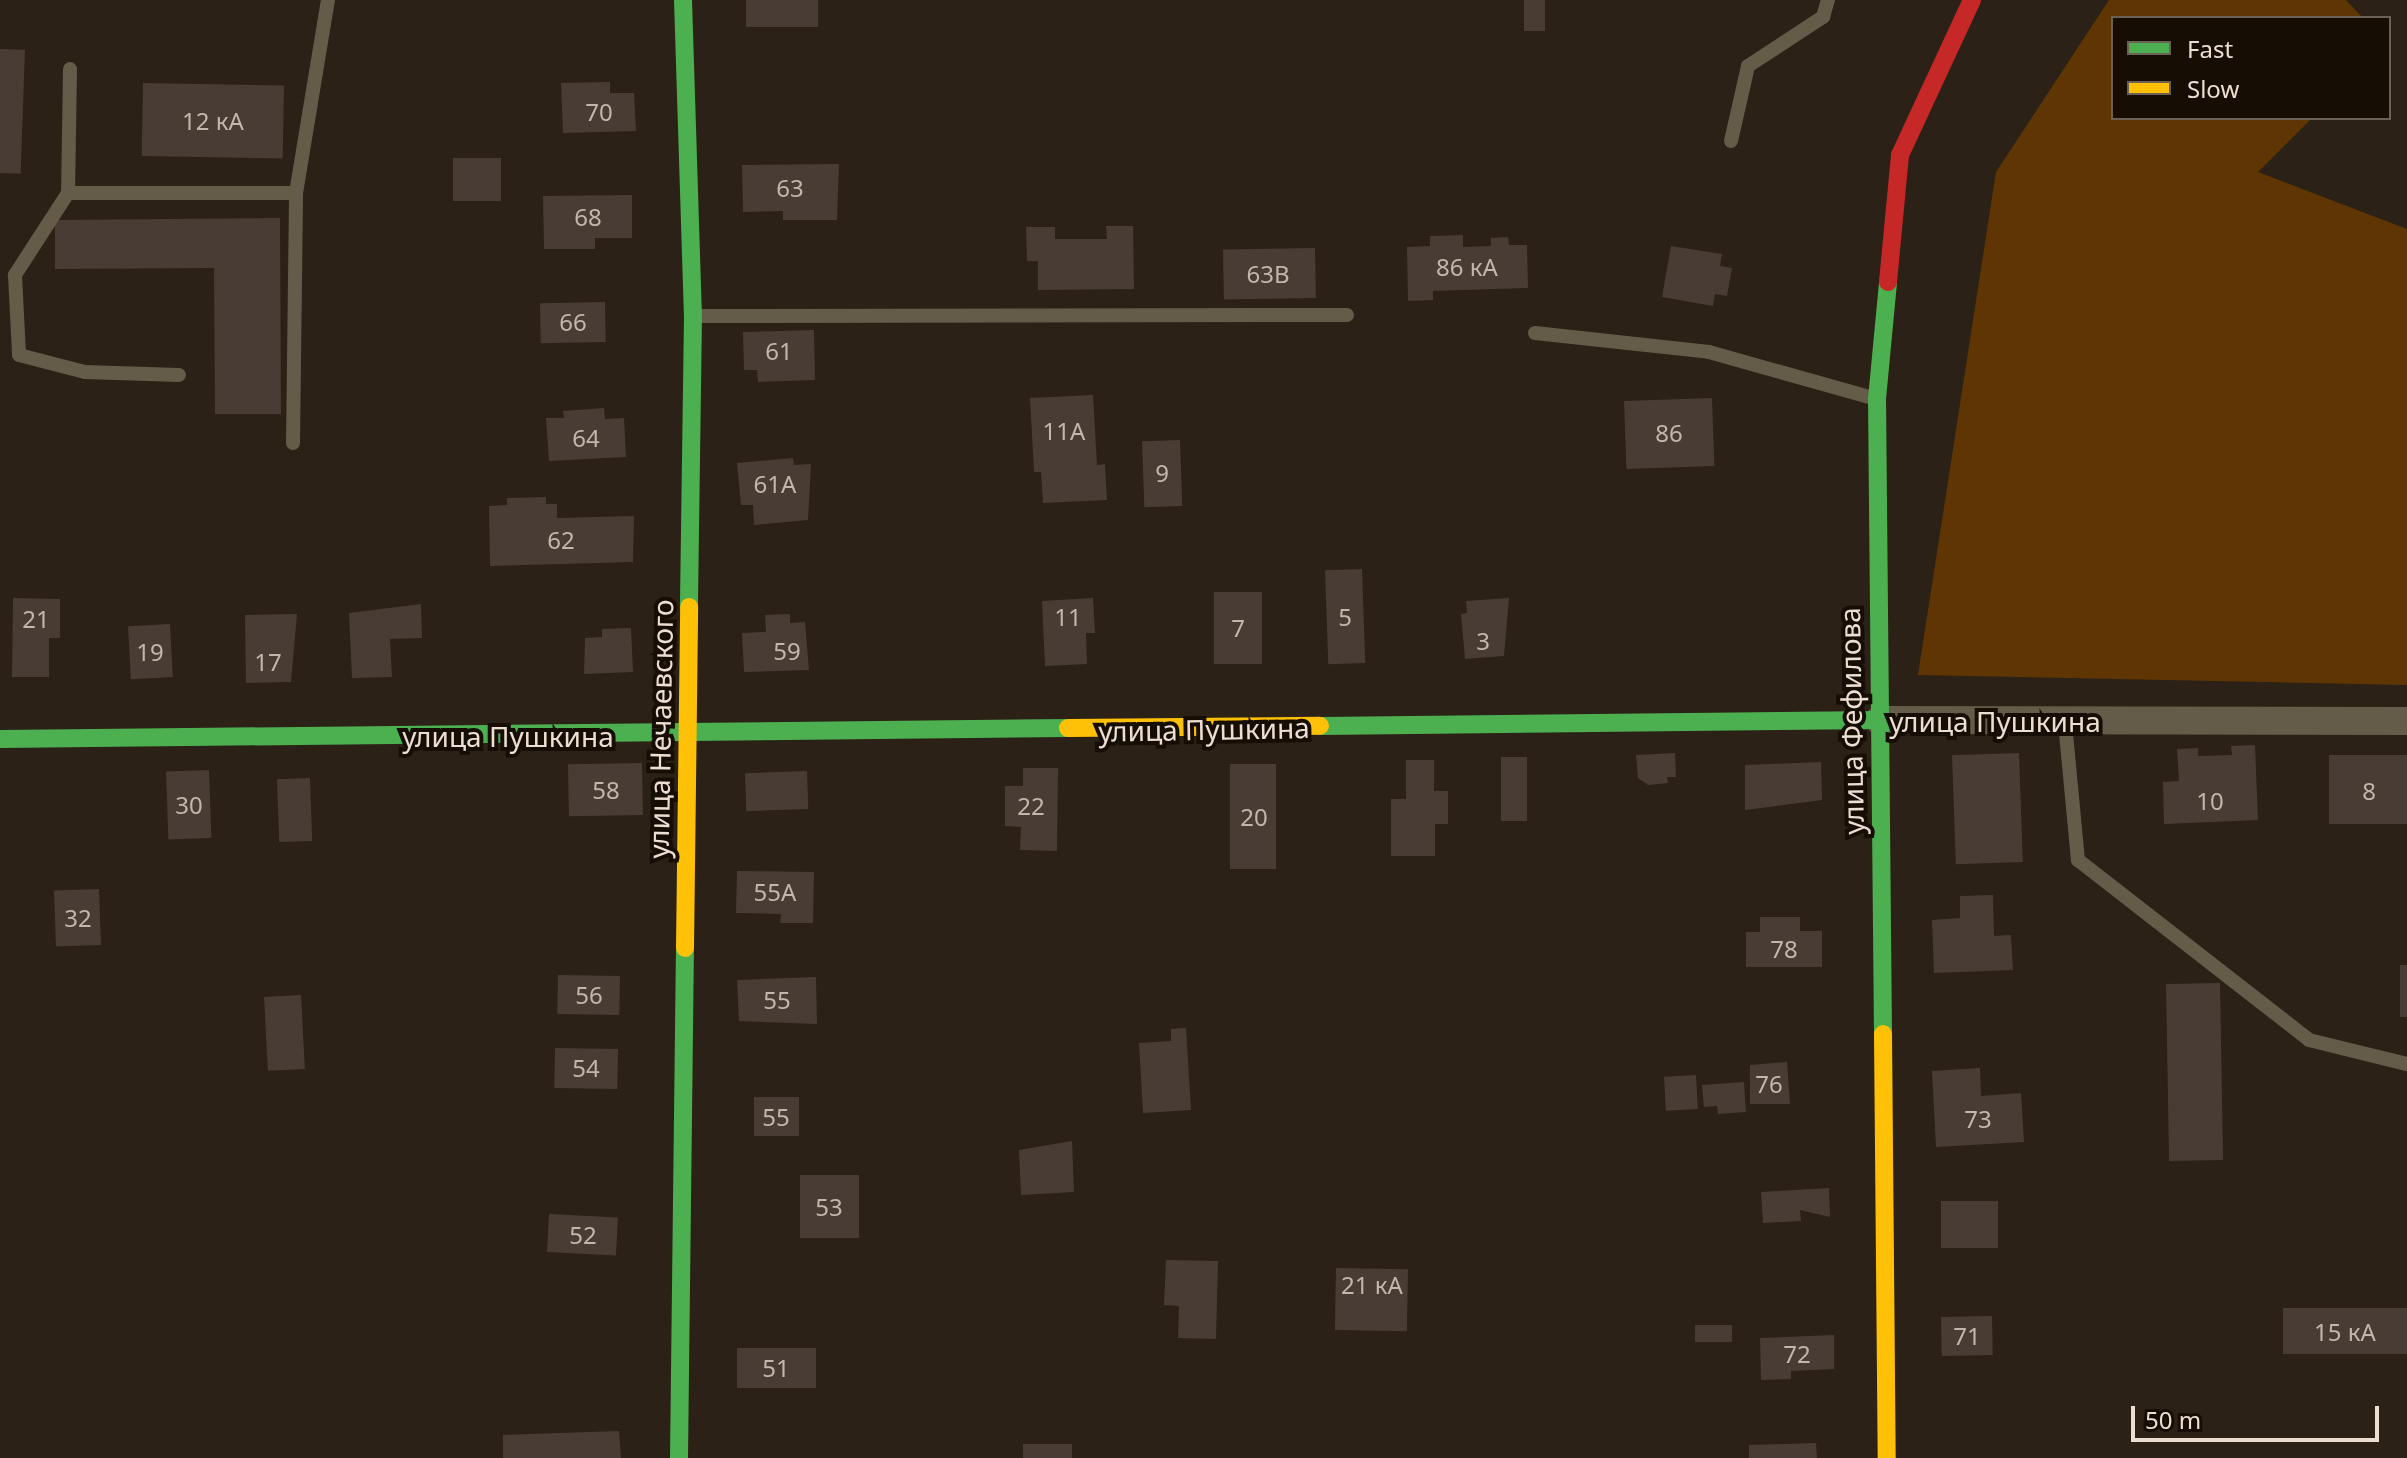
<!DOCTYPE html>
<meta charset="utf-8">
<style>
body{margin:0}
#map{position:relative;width:2407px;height:1458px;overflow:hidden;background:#2c2116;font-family:"Noto Sans",sans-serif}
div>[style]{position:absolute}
.green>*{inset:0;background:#5f3603}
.building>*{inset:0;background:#483c35;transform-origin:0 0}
.lane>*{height:14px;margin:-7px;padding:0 7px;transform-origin:7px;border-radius:7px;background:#645b48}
.street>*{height:28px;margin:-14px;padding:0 14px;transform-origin:14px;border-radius:14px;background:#645b48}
.fast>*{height:18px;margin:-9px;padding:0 9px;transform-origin:9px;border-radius:9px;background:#4caf50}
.slow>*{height:18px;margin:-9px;padding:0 9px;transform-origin:9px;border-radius:9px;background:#ffc107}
.jam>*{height:18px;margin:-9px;padding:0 9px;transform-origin:9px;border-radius:9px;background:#c62828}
span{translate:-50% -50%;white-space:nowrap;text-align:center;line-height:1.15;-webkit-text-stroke:8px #160d05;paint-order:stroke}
.number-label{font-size:24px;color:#c3b6aa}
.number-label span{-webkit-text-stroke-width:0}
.street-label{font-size:28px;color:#ecded1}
.legend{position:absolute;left:2111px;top:16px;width:280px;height:104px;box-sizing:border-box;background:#160d05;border:2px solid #6c6157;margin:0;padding:10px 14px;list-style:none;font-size:24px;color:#ecded1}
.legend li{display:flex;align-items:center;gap:16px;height:40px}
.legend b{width:40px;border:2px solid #6c6157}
.scale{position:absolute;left:2131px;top:1406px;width:248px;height:36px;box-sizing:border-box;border:4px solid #ecded1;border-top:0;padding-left:10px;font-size:24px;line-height:28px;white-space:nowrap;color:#ecded1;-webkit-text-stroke:6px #160d05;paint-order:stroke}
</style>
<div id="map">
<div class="green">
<i style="clip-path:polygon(2109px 0,2346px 0,2363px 18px,2113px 18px,2113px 118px,2312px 118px,2258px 172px,2407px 229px,2407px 685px,1918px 675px,1996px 172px)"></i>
</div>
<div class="building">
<i style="left:746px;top:0;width:72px;height:27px"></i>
<i style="left:1524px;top:0;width:21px;height:31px"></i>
<i style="left:0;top:49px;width:25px;height:124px;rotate:2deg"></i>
<i style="clip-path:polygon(610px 82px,610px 93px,634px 93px,636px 131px,563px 133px,561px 83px)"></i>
<i style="left:143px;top:83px;width:141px;height:73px;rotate:1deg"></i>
<i style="left:453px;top:158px;width:48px;height:43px"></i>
<i style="clip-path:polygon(839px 164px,837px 220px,783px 220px,783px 211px,743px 212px,742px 165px)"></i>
<i style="clip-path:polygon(632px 195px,632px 238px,595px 238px,595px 249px,544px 249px,543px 196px)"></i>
<i style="clip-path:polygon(280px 218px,281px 414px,215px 414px,214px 268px,55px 269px,55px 220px)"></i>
<i style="clip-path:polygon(1106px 226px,1133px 226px,1134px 289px,1038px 290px,1038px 261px,1027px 261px,1026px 227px,1055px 227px,1055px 239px,1107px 239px)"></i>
<i style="clip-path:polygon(1463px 235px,1463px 247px,1491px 246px,1491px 238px,1508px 237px,1509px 245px,1527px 245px,1528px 288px,1433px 291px,1433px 300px,1408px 301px,1407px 247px,1430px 246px,1430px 236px)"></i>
<i style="clip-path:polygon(1671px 246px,1722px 254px,1720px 266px,1732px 268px,1727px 296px,1715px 294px,1713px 306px,1662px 297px)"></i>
<i style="left:1315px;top:248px;width:50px;height:92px;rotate:89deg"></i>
<i style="left:605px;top:302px;width:40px;height:65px;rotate:89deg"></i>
<i style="clip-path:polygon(814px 330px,815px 380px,758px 382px,757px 370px,744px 370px,743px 332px)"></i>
<i style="clip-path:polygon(1093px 395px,1097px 465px,1105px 464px,1107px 500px,1043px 503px,1041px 472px,1034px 472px,1030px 398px)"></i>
<i style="left:1712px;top:398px;width:68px;height:88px;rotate:88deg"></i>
<i style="clip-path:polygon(604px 408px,605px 419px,624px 418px,626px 457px,549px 461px,546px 418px,564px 418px,563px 411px)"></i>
<i style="left:1180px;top:440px;width:66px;height:38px;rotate:88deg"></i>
<i style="clip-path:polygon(793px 458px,794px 465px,811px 464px,808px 520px,754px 525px,753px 505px,741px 505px,737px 463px)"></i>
<i style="clip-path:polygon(546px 497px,546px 504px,557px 504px,557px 518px,634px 516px,633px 562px,490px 566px,489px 506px,507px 505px,507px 498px)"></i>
<i style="left:1362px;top:569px;width:94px;height:37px;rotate:88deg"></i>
<i style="left:1214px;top:592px;width:48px;height:72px"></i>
<i style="clip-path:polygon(13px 598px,60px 599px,60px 638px,49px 638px,49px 677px,12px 677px)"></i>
<i style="clip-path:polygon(1093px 598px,1095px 633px,1086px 633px,1087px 664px,1045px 666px,1042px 601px)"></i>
<i style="clip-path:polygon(1509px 598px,1504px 656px,1465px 659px,1461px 614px,1467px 613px,1466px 601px)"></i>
<i style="clip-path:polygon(421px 604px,422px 638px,390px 639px,392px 677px,352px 678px,349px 613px)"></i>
<i style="clip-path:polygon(297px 614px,291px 682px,246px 683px,245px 615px)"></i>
<i style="clip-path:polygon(790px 614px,790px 623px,805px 622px,809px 670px,744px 672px,742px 633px,766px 632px,765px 615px)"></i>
<i style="left:170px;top:624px;width:53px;height:42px;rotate:87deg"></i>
<i style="clip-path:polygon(631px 628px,633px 672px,584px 674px,585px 638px,602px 637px,602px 629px)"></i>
<i style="clip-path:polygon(2255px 745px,2258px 820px,2164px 824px,2163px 782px,2179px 781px,2177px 749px,2198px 748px,2198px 756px,2232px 755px,2231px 746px)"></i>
<i style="clip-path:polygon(1675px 753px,1676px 777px,1667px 777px,1668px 783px,1648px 785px,1638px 778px,1636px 755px)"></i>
<i style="left:2019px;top:753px;width:109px;height:67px;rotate:88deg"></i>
<i style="left:2407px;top:755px;width:69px;height:78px;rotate:90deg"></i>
<i style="left:1501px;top:757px;width:26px;height:64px"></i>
<i style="clip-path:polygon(1406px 760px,1434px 760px,1434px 791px,1448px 791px,1448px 824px,1435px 824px,1435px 856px,1391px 856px,1391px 799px,1406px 799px)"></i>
<i style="clip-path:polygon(1821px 762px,1822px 800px,1745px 810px,1745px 765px)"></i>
<i style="left:642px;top:763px;width:52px;height:74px;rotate:89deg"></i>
<i style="left:1230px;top:764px;width:46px;height:105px"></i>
<i style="clip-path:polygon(1023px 768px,1058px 768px,1057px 851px,1020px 850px,1021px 827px,1005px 826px,1005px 786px,1023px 786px)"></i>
<i style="left:209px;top:770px;width:68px;height:43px;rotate:88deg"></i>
<i style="left:807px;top:771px;width:38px;height:62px;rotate:88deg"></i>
<i style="left:310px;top:778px;width:63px;height:33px;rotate:88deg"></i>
<i style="clip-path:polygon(737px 871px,814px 872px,813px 923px,780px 923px,781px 914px,736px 913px)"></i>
<i style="left:99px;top:889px;width:56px;height:45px;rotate:88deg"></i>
<i style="clip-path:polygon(1993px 895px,1994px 936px,2011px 935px,2013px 970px,1934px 973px,1932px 920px,1960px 918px,1960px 896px)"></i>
<i style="clip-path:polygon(1760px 917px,1800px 917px,1800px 931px,1822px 931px,1822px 967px,1746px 967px,1746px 932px,1760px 932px)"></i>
<i style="left:2400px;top:965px;width:7px;height:52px"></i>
<i style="left:558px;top:975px;width:62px;height:39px;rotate:1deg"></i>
<i style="clip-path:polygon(816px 977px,817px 1024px,739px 1021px,737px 980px)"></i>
<i style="left:2220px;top:983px;width:177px;height:54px;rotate:89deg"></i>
<i style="left:301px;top:995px;width:74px;height:37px;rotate:87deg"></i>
<i style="clip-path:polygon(1186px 1028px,1191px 1110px,1143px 1113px,1139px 1043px,1171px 1041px,1171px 1029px)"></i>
<i style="left:555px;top:1048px;width:63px;height:40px;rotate:1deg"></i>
<i style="clip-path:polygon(1787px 1062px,1790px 1104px,1750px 1104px,1750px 1065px)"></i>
<i style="clip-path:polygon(1980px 1068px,1981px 1096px,2021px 1093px,2024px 1142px,1936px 1147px,1932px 1071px)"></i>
<i style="left:1696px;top:1075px;width:34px;height:32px;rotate:87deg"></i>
<i style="clip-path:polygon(1744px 1082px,1746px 1112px,1718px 1114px,1717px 1106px,1704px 1107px,1702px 1085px)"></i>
<i style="left:754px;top:1097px;width:45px;height:39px"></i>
<i style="clip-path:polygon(1072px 1141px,1074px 1192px,1021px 1195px,1019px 1150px)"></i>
<i style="left:800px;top:1175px;width:59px;height:63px"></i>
<i style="clip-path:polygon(1829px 1188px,1830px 1217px,1800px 1210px,1801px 1221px,1763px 1223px,1761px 1192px)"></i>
<i style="left:1941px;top:1201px;width:57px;height:47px"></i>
<i style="left:549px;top:1214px;width:69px;height:38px;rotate:3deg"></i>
<i style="clip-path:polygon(1166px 1260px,1218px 1261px,1216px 1339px,1178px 1338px,1179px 1306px,1164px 1305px)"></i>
<i style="left:1336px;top:1268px;width:72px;height:62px;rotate:1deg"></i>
<i style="left:2407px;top:1308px;width:46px;height:124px;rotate:90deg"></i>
<i style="left:1992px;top:1316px;width:39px;height:51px;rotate:89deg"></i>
<i style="left:1732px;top:1325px;width:17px;height:37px;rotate:90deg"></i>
<i style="clip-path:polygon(1834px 1335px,1834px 1369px,1791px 1371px,1791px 1379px,1761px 1380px,1760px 1338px)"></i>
<i style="left:737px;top:1348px;width:79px;height:40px"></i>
<i style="clip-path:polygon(619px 1431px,621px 1458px,503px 1458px,503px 1435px)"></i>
<i style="clip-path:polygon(1816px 1443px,1817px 1458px,1749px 1458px,1749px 1445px)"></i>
<i style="left:1072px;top:1444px;width:14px;height:49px;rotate:90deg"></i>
</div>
<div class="lane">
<i style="left:70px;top:69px;width:124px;rotate:90.9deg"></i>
<i style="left:68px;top:193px;width:228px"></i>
<i style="left:1731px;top:141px;width:77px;rotate:-77.2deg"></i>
<i style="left:1748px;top:66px;width:90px;rotate:-33.2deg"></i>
<i style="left:1823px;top:17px;width:18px;rotate:-74deg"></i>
<i style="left:68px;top:193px;width:98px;rotate:122.9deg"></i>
<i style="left:15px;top:275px;width:80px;rotate:87.1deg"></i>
<i style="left:19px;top:355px;width:68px;rotate:14.4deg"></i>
<i style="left:85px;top:372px;width:94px;rotate:1.8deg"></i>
<i style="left:697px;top:316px;width:650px;rotate:-0.09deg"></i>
<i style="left:1535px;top:333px;width:175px;rotate:6.2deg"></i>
<i style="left:1709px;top:352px;width:173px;rotate:15.7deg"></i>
<i style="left:293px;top:443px;width:250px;rotate:-89.3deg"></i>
<i style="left:296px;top:193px;width:196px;rotate:-80.6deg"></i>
<i style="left:2065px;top:723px;width:138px;rotate:84.6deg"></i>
<i style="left:2078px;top:860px;width:293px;rotate:37.9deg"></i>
<i style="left:2309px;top:1040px;width:101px;rotate:13.8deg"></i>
</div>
<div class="street">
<i style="left:1879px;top:720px;width:528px;rotate:0.11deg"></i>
</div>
<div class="fast">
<i style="left:683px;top:0;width:316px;rotate:88.2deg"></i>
<i style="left:693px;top:316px;width:291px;rotate:90.8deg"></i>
<i style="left:1320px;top:726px;width:559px;rotate:-0.61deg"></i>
<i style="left:0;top:739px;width:1068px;rotate:-0.59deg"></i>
<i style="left:1883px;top:1034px;width:635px;rotate:-90.54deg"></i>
<i style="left:1877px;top:399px;width:118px;rotate:-84.6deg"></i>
<i style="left:679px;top:1458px;width:510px;rotate:-89.33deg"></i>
</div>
<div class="slow">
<i style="left:1068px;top:728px;width:252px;rotate:-0.5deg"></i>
<i style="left:685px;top:948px;width:341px;rotate:-89.3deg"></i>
<i style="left:1883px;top:1034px;width:424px;rotate:89.5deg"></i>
</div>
<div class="jam">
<i style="left:1888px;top:282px;width:128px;rotate:-84.6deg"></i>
<i style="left:1900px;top:155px;width:171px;rotate:-65.1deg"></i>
</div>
<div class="number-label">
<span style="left:599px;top:112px">70</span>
<span style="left:213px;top:121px">12 кА</span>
<span style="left:790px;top:188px">63</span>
<span style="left:588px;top:217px">68</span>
<span style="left:1467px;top:267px">86 кА</span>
<span style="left:1268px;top:274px">63В</span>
<span style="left:573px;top:322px">66</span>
<span style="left:779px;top:351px">61</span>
<span style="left:1064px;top:431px">11А</span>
<span style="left:1669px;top:433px">86</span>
<span style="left:586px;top:438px">64</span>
<span style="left:1162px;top:473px">9</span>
<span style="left:775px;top:484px">61А</span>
<span style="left:561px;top:540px">62</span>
<span style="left:1068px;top:617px">11</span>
<span style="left:1345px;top:617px">5</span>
<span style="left:36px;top:619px">21</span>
<span style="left:1238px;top:628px">7</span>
<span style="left:1483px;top:641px">3</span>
<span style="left:787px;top:651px">59</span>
<span style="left:150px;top:652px">19</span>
<span style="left:268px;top:662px">17</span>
<span style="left:606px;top:790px">58</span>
<span style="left:2369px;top:791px">8</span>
<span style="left:2210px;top:801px">10</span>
<span style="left:189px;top:805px">30</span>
<span style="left:1031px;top:806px">22</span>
<span style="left:1254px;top:817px">20</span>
<span style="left:775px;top:892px">55А</span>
<span style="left:78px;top:918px">32</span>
<span style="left:1784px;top:949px">78</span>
<span style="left:589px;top:995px">56</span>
<span style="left:777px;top:1000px">55</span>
<span style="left:586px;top:1068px">54</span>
<span style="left:1769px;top:1084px">76</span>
<span style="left:776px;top:1117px">55</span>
<span style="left:1978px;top:1119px">73</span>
<span style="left:829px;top:1207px">53</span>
<span style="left:583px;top:1235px">52</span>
<span style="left:1372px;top:1285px">21 кА</span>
<span style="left:2345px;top:1332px">15 кА</span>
<span style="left:1967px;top:1336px">71</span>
<span style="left:1797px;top:1354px">72</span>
<span style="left:776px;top:1368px">51</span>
</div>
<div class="street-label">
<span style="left:1851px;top:721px;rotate:-91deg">улица Фефилова</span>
<span style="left:1995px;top:721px">улица Пушкина</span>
<span style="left:660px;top:729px;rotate:-89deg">улица Нечаевского</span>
<span style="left:1204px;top:729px;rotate:-1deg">улица Пушкина</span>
<span style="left:508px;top:736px">улица Пушкина</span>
</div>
<ul class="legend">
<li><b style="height:10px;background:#4caf50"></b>Fast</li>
<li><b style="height:10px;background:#ffc107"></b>Slow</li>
</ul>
<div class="scale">50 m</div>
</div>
